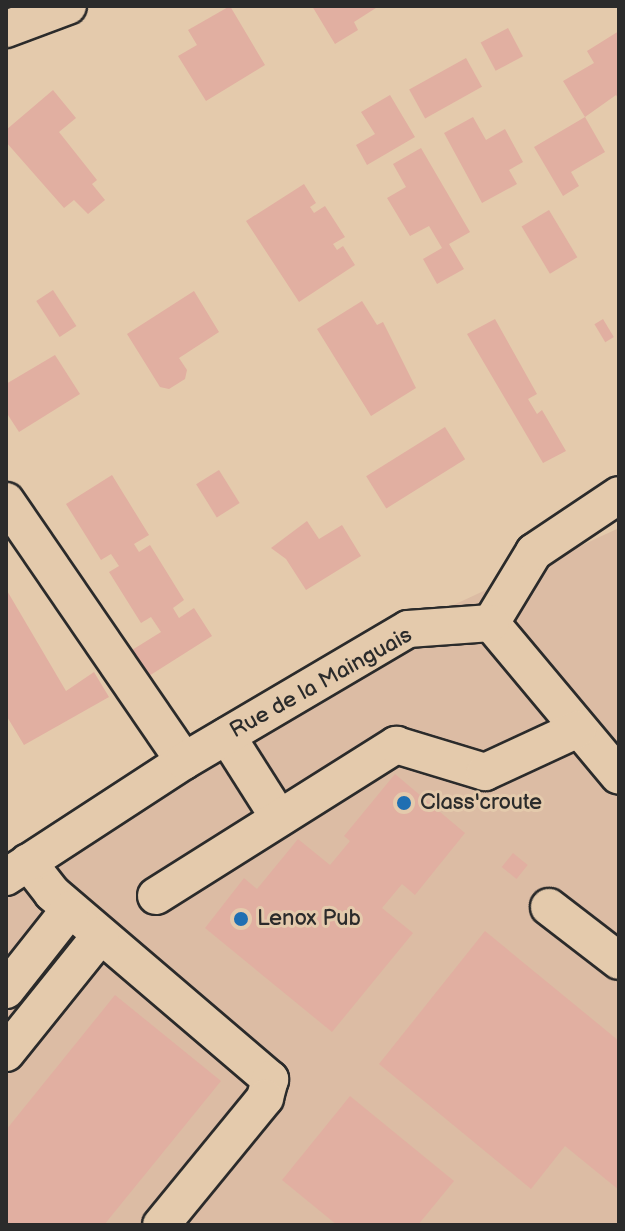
<!DOCTYPE html>
<style>
body{margin:0}
#map{position:relative;width:625px;height:1231px;overflow:hidden;background:#e4caac;font-family:"Balsamiq Sans",sans-serif}
div>[style]{position:absolute}
.built>*{inset:0;background:#dcbca4}
.building>*{inset:0;background:#e1afa1;transform-origin:0 0}
.roads{filter:drop-shadow(2px 0 #2b2b2b) drop-shadow(-2px 0 #2b2b2b) drop-shadow(0 2px #2b2b2b) drop-shadow(0 -2px #2b2b2b)}
.minor>*{height:36px;margin:-18px;padding:0 18px;transform-origin:18px;border-radius:18px;background:#e4caac}
.dots>*{width:22px;height:22px;translate:-50% -50%;box-sizing:border-box;border:4px solid #e4caac;border-radius:50%}
span{translate:-50% -50%;white-space:nowrap;text-align:center;line-height:1.15;-webkit-text-stroke:6px #e4caac;paint-order:stroke}
.street-label{font-size:22px;color:#2b2b2b}
.poi-label{font-size:22px;color:#2b2b2b}
.left{translate:0 -50%;text-align:left}
.frame{position:absolute;inset:0;border:8px solid #2b2b2b;pointer-events:none}
</style>
<div id="map">
<div class="built">
<i style="clip-path:polygon(619px 528px,619px 1225px,6px 1225px,6px 874px,363px 647px)"></i>
</div>
<div class="building">
<i style="clip-path:polygon(230px 6px,265px 65px,206px 101px,178px 56px,197px 45px,188px 30px)"></i>
<i style="clip-path:polygon(312px 6px,379px 6px,354px 22px,358px 30px,335px 44px)"></i>
<i style="left:508px;top:28px;width:32px;height:31px;rotate:62deg"></i>
<i style="clip-path:polygon(619px 31px,619px 100px,616px 95px,585px 117px,563px 81px,594px 63px,587px 51px)"></i>
<i style="left:466px;top:58px;width:33px;height:65px;rotate:61deg"></i>
<i style="clip-path:polygon(53px 90px,76px 118px,59px 132px,97px 180px,92px 184px,105px 200px,88px 214px,74px 200px,64px 208px,6px 142px,6px 130px)"></i>
<i style="clip-path:polygon(390px 95px,415px 137px,367px 165px,356px 145px,375px 134px,361px 112px)"></i>
<i style="clip-path:polygon(473px 117px,486px 140px,505px 129px,523px 162px,509px 170px,517px 184px,482px 203px,444px 133px)"></i>
<i style="clip-path:polygon(585px 117px,605px 152px,571px 172px,579px 186px,563px 196px,534px 147px)"></i>
<i style="clip-path:polygon(421px 148px,470px 232px,449px 244px,464px 269px,437px 284px,423px 259px,442px 248px,429px 226px,410px 236px,387px 198px,406px 187px,393px 164px)"></i>
<i style="clip-path:polygon(304px 184px,316px 203px,310px 207px,314px 213px,325px 206px,345px 237px,333px 244px,337px 250px,343px 246px,355px 265px,299px 302px,246px 221px)"></i>
<i style="left:549px;top:210px;width:55px;height:32px;rotate:59deg"></i>
<i style="left:53px;top:290px;width:43px;height:20px;rotate:57deg"></i>
<i style="clip-path:polygon(194px 291px,219px 332px,179px 358px,187px 370px,185px 379px,169px 389px,160px 387px,127px 334px)"></i>
<i style="clip-path:polygon(362px 301px,377px 325px,383px 322px,416px 388px,371px 416px,317px 329px)"></i>
<i style="clip-path:polygon(495px 319px,537px 394px,528px 399px,537px 414px,542px 410px,566px 451px,543px 463px,467px 334px)"></i>
<i style="left:603px;top:319px;width:21px;height:10px;rotate:59deg"></i>
<i style="clip-path:polygon(55px 355px,80px 394px,19px 432px,6px 412px,6px 384px)"></i>
<i style="left:445px;top:427px;width:38px;height:93px;rotate:58deg"></i>
<i style="left:219px;top:470px;width:39px;height:27px;rotate:58deg"></i>
<i style="clip-path:polygon(112px 475px,149px 535px,134px 544px,139px 552px,150px 545px,184px 600px,173px 608px,179px 618px,194px 608px,212px 636px,141px 681px,124px 655px,161px 632px,151px 617px,141px 623px,109px 572px,119px 566px,111px 554px,101px 560px,66px 504px)"></i>
<i style="clip-path:polygon(307px 521px,319px 539px,342px 525px,361px 556px,306px 590px,286px 559px,271px 548px)"></i>
<i style="clip-path:polygon(6px 589px,66px 691px,94px 672px,109px 697px,24px 745px,6px 715px)"></i>
<i style="clip-path:polygon(395px 774px,465px 833px,415px 895px,402px 884px,382px 908px,413px 933px,332px 1032px,205px 928px,244px 878px,257px 889px,298px 839px,330px 865px,350px 841px,344px 836px)"></i>
<i style="left:513px;top:853px;width:19px;height:18px;rotate:39deg"></i>
<i style="clip-path:polygon(485px 931px,619px 1041px,619px 1190px,565px 1146px,531px 1189px,379px 1064px)"></i>
<i style="clip-path:polygon(115px 995px,221px 1081px,104px 1225px,6px 1225px,6px 1130px)"></i>
<i style="clip-path:polygon(350px 1096px,454px 1181px,418px 1225px,337px 1225px,282px 1180px)"></i>
</div>
<div class="roads">
<div class="minor">
<i style="left:6px;top:29px;width:66px;rotate:-20.4deg"></i>
<i style="left:6px;top:501px;width:315px;rotate:55.6deg"></i>
<i style="left:491px;top:623px;width:199px;rotate:50.1deg"></i>
<i style="left:491px;top:623px;width:83px;rotate:-58.8deg"></i>
<i style="left:534px;top:552px;width:102px;rotate:-33.8deg"></i>
<i style="left:227px;top:736px;width:97px;rotate:57.6deg"></i>
<i style="left:28px;top:862px;width:39px;rotate:52deg"></i>
<i style="left:52px;top:893px;width:287px;rotate:40.5deg"></i>
<i style="left:270px;top:1079px;width:20px;rotate:105deg"></i>
<i style="left:265px;top:1098px;width:164px;rotate:129.3deg"></i>
<i style="left:6px;top:877px;width:212px;rotate:-33.1deg"></i>
<i style="left:184px;top:761px;width:260px;rotate:-30.5deg"></i>
<i style="left:408px;top:629px;width:83px;rotate:-4.1deg"></i>
<i style="left:156px;top:896px;width:284px;rotate:-32.2deg"></i>
<i style="left:396px;top:745px;width:93px;rotate:16.9deg"></i>
<i style="left:485px;top:772px;width:102px;rotate:-24.8deg"></i>
<i style="left:549px;top:907px;width:88px;rotate:37.6deg"></i>
<i style="left:6px;top:990px;width:103px;rotate:-51.7deg"></i>
<i style="left:6px;top:1053px;width:151px;rotate:-51.2deg"></i>
</div>
</div>
<div class="dots">
<i style="left:404px;top:803px;background:#1f6fb2"></i>
<i style="left:241px;top:919px;background:#1f6fb2"></i>
</div>
<div class="street-label">
<span style="left:321px;top:683px;rotate:-29deg">Rue de la Mainguais</span>
</div>
<div class="poi-label">
<span class="left" style="left:420px;top:803px">Class'croute</span>
<span class="left" style="left:257px;top:919px">Lenox Pub</span>
</div>
<div class="frame"></div>
</div>
